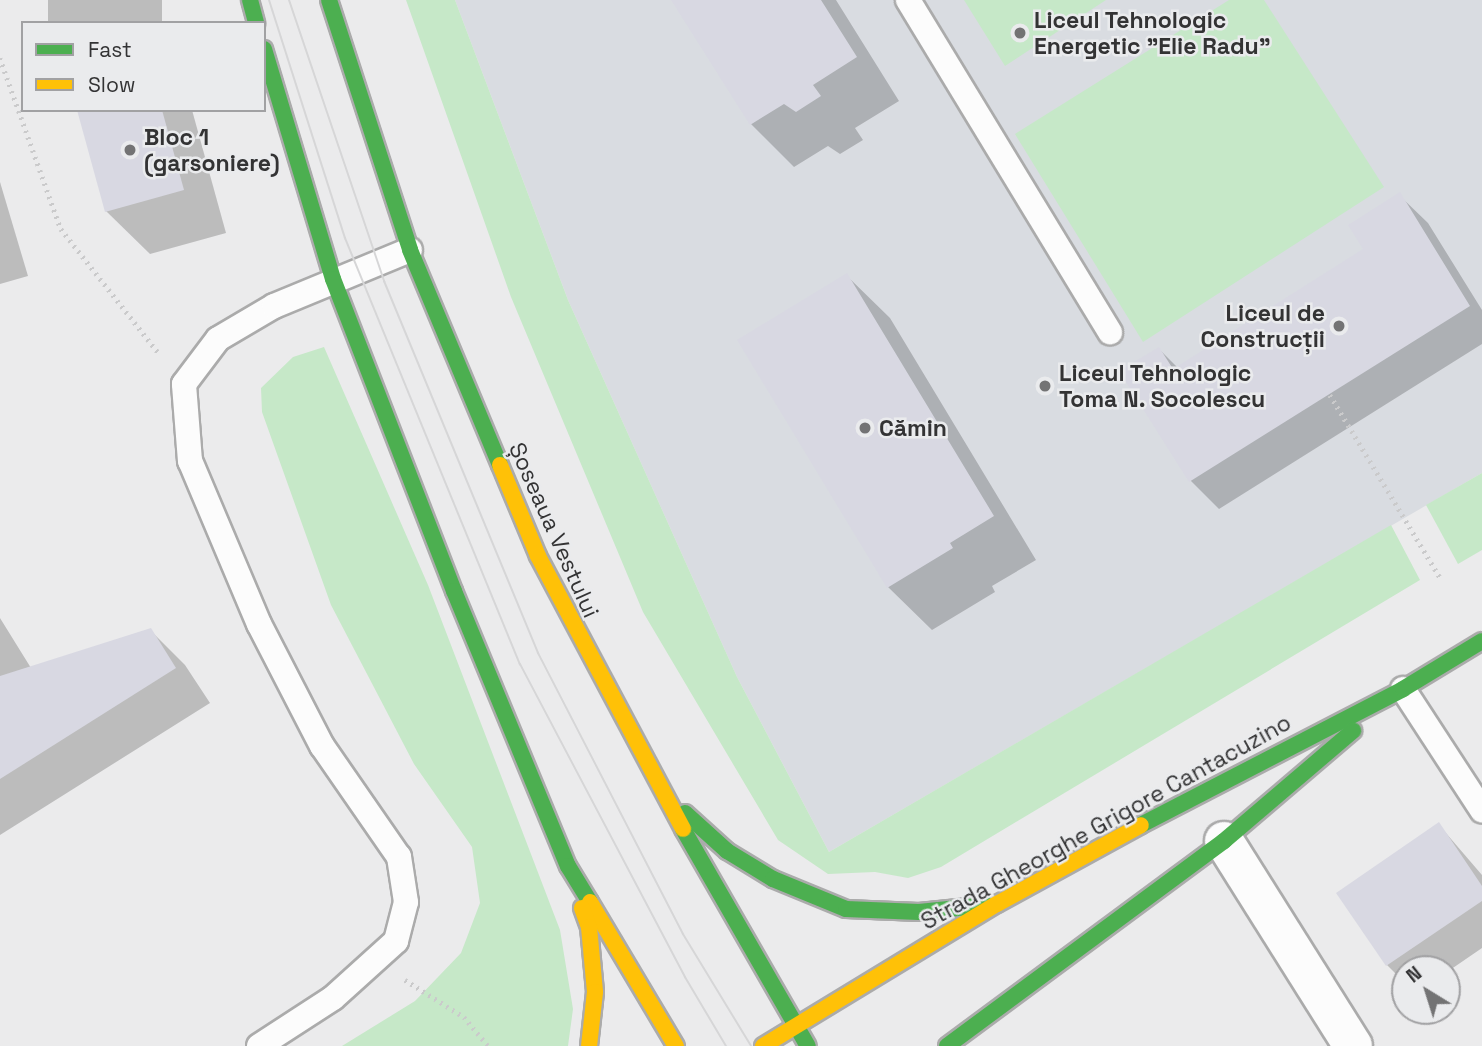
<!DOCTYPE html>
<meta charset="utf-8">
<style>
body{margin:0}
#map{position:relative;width:1482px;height:1046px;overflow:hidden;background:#ebebec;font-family:"Space Grotesk",sans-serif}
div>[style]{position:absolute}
.built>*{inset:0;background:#d9dce1}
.green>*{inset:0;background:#c6e8c8}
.shadow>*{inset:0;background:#0003;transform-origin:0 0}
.building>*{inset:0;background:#d8d8e2}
.path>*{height:4.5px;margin-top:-2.25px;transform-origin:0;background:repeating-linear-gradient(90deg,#cacacb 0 2px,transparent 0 7px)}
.roads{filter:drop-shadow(2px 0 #ababab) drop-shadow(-2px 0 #ababab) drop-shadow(0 2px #ababab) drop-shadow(0 -2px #ababab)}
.lane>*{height:24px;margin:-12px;padding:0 12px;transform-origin:12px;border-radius:12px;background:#fcfcfc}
.street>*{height:38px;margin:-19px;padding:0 19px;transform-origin:19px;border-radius:19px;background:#fcfcfc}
.fast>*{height:16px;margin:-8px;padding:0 8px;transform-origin:8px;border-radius:8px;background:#4caf50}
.slow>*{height:16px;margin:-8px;padding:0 8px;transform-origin:8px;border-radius:8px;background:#ffc107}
.tram>*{height:2px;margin:-1px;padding:0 1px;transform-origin:1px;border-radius:1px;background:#d6d6d7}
.dots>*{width:19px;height:19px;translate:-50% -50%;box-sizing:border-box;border:4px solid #eaebed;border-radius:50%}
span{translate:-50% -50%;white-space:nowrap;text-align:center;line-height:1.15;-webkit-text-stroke:5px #eaebed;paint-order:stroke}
.poi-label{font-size:23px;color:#333334;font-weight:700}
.left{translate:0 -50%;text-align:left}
.right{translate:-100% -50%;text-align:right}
.street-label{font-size:23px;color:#333334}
.legend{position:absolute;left:21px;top:21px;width:245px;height:91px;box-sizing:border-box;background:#eaebed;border:2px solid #a1a1a3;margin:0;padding:9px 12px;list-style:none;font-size:21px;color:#333334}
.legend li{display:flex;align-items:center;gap:14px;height:35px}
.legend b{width:35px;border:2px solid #a1a1a3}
.north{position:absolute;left:1391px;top:955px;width:70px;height:70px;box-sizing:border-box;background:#eaebed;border:2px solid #a1a1a3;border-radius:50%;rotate:322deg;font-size:19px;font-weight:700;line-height:28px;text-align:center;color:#333334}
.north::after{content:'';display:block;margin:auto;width:24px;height:32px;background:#737374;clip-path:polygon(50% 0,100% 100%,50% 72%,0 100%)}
</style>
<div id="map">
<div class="built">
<i style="clip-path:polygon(455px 0,1482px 0,1482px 473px,829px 852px,737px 677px,568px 300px)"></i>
</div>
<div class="green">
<i style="clip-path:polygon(406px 0,455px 0,568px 300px,737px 677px,829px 852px,1391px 525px,1420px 580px,941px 867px,908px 878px,875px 872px,828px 874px,778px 840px,643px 612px,511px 297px)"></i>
<i style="clip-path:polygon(964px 0,1106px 0,1005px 66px)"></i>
<i style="clip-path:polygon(1229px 0,1264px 0,1384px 187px,1143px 342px,1015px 134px)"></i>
<i style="clip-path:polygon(324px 347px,428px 585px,560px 930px,573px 1009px,568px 1046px,342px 1046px,415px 1001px,461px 953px,480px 903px,472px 847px,414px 764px,331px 605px,262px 412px,261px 388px,293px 357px)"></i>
<i style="clip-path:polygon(1482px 473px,1482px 550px,1458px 564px,1426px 505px)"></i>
</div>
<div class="shadow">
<i style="left:48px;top:0;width:114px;height:24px"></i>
<i style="clip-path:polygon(673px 0,836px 0,899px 101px,855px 128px,863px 140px,840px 154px,828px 146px,794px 167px,751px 124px)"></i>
<i style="clip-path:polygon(79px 110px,192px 110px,226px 233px,150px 254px,106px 211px)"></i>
<i style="clip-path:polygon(0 182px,28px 276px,0 284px)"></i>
<i style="clip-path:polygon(1399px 195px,1428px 223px,1482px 310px,1482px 344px,1219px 509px,1191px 481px,1122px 371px,1159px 349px,1178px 368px,1365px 250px)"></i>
<i style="clip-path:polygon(846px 275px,890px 318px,1036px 560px,992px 586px,995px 592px,932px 630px,888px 587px)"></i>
<i style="clip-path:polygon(0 618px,31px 668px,150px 630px,185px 665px,210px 703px,0 835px)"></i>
<i style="clip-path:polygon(1439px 825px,1482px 875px,1482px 948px,1447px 972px,1405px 969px,1405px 983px,1387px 965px,1338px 893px)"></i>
</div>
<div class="building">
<i style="clip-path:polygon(671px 0,821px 0,857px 57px,813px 85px,821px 96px,796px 112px,784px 104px,750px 125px)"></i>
<i style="clip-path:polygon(77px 110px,162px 110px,184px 190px,105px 212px)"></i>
<i style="clip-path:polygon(1400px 192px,1470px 306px,1189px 482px,1119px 371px,1159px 347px,1173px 369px,1363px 249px,1348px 225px)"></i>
<i style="clip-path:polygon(847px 273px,994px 516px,950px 543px,953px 548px,887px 588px,737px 340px)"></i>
<i style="clip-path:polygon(151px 628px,176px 668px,0 779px,0 676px)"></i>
<i style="clip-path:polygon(1439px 822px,1482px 886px,1482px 901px,1386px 966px,1336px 893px)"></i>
</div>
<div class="path">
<i style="left:0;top:58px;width:182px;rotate:70.4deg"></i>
<i style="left:61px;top:229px;width:160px;rotate:51.8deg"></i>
<i style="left:1330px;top:395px;width:213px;rotate:58.9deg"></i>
<i style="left:405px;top:980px;width:70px;rotate:32.1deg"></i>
<i style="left:464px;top:1017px;width:38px;rotate:50deg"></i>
</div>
<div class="roads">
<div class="lane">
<i style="left:908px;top:0;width:389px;rotate:58.7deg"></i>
<i style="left:1403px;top:689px;width:145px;rotate:56.9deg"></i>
<i style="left:259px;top:1046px;width:88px;rotate:-33deg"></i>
<i style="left:333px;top:998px;width:85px;rotate:-42.1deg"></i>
<i style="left:396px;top:941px;width:40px;rotate:-75.6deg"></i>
<i style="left:406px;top:902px;width:46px;rotate:-98.8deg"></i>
<i style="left:399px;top:857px;width:135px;rotate:-124.7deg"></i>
<i style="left:322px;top:746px;width:137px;rotate:-117.3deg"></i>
<i style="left:259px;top:624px;width:177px;rotate:-112.9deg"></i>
<i style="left:190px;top:461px;width:77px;rotate:-94.5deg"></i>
<i style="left:184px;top:384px;width:56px;rotate:-52.9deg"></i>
<i style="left:218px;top:339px;width:65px;rotate:-30.5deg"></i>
<i style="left:274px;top:306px;width:147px;rotate:-22.4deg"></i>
</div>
<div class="street">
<i style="left:1224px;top:841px;width:242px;rotate:57.8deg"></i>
</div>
<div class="fast">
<i style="left:250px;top:0;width:24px;rotate:75deg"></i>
<i style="left:329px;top:0;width:263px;rotate:72deg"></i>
<i style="left:410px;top:250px;width:233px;rotate:67.3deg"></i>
<i style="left:264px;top:49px;width:240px;rotate:73.3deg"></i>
<i style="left:333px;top:279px;width:335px;rotate:68.8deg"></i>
<i style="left:454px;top:591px;width:298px;rotate:67.5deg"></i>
<i style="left:568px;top:866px;width:42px;rotate:58.6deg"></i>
<i style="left:685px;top:813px;width:57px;rotate:42.1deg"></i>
<i style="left:727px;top:851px;width:54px;rotate:31.3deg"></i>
<i style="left:773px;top:879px;width:79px;rotate:22.3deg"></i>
<i style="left:846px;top:909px;width:73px;rotate:2.4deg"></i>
<i style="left:919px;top:912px;width:69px;rotate:-5.8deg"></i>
<i style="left:1141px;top:825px;width:295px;rotate:-27.4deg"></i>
<i style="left:1403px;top:689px;width:92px;rotate:-31.3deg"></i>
<i style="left:683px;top:829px;width:250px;rotate:60.1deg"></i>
<i style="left:947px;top:1046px;width:345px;rotate:-36.5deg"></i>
<i style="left:1224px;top:841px;width:170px;rotate:-40.5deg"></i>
</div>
<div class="slow">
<i style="left:500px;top:465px;width:99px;rotate:67.3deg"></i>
<i style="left:538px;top:556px;width:309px;rotate:62deg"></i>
<i style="left:590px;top:902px;width:168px;rotate:59.2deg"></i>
<i style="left:582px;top:908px;width:20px;rotate:70deg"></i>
<i style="left:589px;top:927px;width:65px;rotate:84.7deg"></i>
<i style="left:595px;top:992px;width:54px;rotate:96.3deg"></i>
<i style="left:763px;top:1046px;width:274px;rotate:-31.3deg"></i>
<i style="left:997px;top:904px;width:164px;rotate:-28.7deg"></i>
</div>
</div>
<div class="tram">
<i style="left:269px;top:0;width:250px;rotate:72.3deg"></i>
<i style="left:345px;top:238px;width:461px;rotate:67.7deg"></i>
<i style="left:520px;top:664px;width:354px;rotate:62.2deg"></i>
<i style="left:685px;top:977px;width:80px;rotate:59.3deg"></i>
<i style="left:289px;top:0;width:297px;rotate:71.3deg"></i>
<i style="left:384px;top:281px;width:403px;rotate:67.5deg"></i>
<i style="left:538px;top:653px;width:316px;rotate:62.7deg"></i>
<i style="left:683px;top:934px;width:131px;rotate:58.7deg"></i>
</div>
<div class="dots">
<i style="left:1020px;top:33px;background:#737374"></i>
<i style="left:130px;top:150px;background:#737374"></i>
<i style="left:1339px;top:326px;background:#737374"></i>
<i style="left:1045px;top:386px;background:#737374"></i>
<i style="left:865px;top:428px;background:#737374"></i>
</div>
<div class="poi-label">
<span class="left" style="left:1034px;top:33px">Liceul Tehnologic<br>Energetic "Elie Radu"</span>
<span class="left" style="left:144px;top:150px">Bloc 1<br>(garsoniere)</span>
<span class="right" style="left:1325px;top:326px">Liceul de<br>Construcții</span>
<span class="left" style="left:1059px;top:386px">Liceul Tehnologic<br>Toma N. Socolescu</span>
<span class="left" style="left:879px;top:428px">Cămin</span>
</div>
<div class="street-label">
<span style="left:554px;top:530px;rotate:66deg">Șoseaua Vestului</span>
<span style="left:1106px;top:822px;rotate:-29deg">Strada Gheorghe Grigore Cantacuzino</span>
</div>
<ul class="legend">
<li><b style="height:9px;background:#4caf50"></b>Fast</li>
<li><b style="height:9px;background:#ffc107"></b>Slow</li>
</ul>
<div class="north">N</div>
</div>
